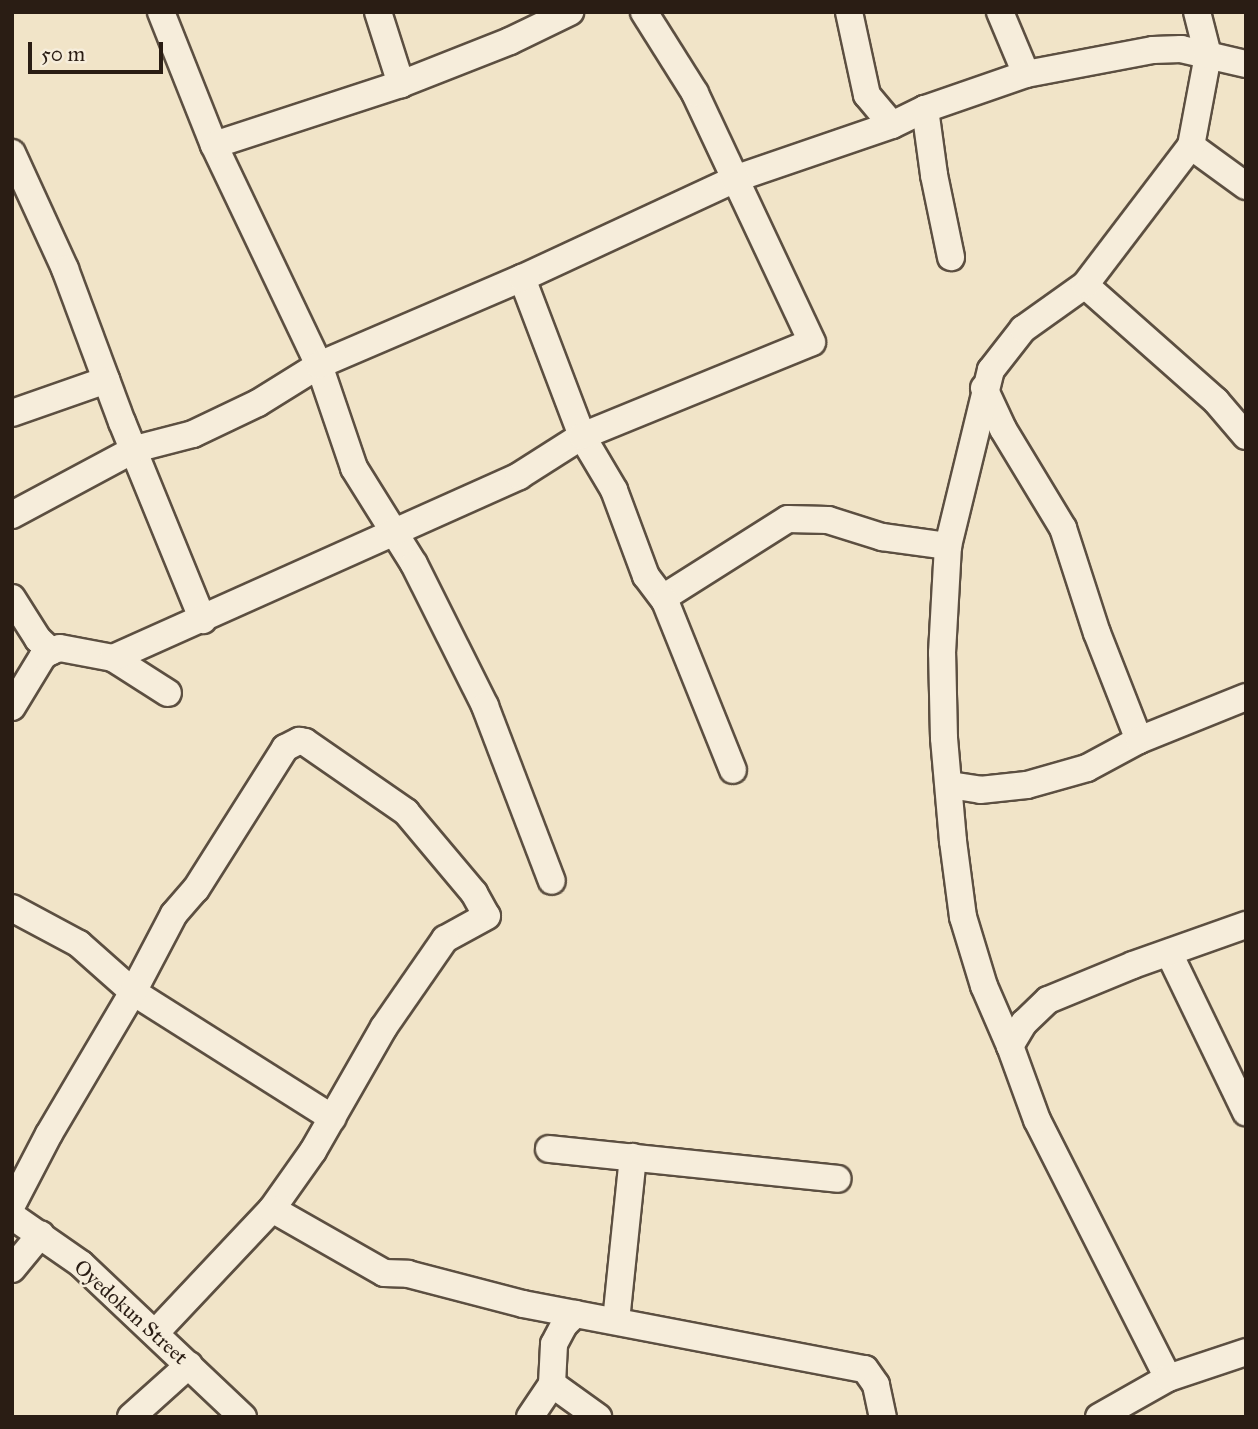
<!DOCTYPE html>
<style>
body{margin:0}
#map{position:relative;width:1258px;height:1429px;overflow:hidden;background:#f1e4c8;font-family:"IM FELL Great Primer",serif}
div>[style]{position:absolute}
.roads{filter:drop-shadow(2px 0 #5c4f41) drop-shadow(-2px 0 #5c4f41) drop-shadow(0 2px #5c4f41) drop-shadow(0 -2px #5c4f41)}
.minor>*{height:26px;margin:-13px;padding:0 13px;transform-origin:13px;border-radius:13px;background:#f6eddb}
span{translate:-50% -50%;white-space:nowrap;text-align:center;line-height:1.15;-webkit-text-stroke:5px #f6eddb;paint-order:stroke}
.street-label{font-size:21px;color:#2a1d14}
.frame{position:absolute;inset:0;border:14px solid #2a1d14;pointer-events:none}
.scale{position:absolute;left:28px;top:42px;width:135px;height:32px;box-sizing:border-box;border:4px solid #2a1d14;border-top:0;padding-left:9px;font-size:21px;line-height:24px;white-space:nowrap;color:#2a1d14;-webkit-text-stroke:5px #f6eddb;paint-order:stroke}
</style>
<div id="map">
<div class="roads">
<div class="minor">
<i style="left:161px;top:12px;width:143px;rotate:68.3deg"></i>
<i style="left:214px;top:145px;width:244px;rotate:64.5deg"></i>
<i style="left:319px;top:365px;width:109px;rotate:71.2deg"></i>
<i style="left:354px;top:468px;width:113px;rotate:58deg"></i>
<i style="left:414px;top:564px;width:159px;rotate:63.4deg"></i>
<i style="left:485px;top:706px;width:187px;rotate:69.1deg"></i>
<i style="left:378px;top:12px;width:76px;rotate:72.3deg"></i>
<i style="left:849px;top:12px;width:85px;rotate:77.8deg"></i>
<i style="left:867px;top:95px;width:39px;rotate:50deg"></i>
<i style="left:1000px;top:12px;width:67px;rotate:67.2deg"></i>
<i style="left:925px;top:109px;width:67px;rotate:82.2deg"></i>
<i style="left:934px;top:175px;width:84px;rotate:78.3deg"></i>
<i style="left:214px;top:145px;width:197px;rotate:-18.1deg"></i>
<i style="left:401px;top:84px;width:117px;rotate:-21.5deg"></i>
<i style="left:510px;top:41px;width:67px;rotate:-25.8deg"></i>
<i style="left:1191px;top:146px;width:68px;rotate:36deg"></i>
<i style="left:12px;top:153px;width:128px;rotate:65.4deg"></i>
<i style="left:65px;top:269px;width:163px;rotate:69.6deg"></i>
<i style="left:122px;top:422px;width:214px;rotate:67.8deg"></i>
<i style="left:522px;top:278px;width:169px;rotate:69.2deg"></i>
<i style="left:582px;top:436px;width:63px;rotate:59.3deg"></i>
<i style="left:614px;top:490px;width:92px;rotate:69.6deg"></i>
<i style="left:646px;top:576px;width:31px;rotate:53deg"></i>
<i style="left:665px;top:601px;width:5px;rotate:-79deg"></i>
<i style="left:666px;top:596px;width:144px;rotate:-32.3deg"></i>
<i style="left:788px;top:519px;width:40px;rotate:1.4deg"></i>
<i style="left:828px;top:520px;width:57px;rotate:17.5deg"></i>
<i style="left:882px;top:537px;width:67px;rotate:7.8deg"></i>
<i style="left:1085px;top:285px;width:175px;rotate:41.5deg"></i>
<i style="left:1216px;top:401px;width:46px;rotate:49.4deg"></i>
<i style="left:984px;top:388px;width:45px;rotate:65.1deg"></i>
<i style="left:1003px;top:429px;width:116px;rotate:58.8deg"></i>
<i style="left:1063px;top:528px;width:110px;rotate:72.1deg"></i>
<i style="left:1097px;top:633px;width:115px;rotate:68.6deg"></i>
<i style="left:12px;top:413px;width:100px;rotate:-19.3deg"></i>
<i style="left:12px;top:515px;width:140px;rotate:-28.2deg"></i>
<i style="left:135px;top:449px;width:60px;rotate:-14.5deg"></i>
<i style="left:193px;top:434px;width:72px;rotate:-25.5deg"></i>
<i style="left:258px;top:403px;width:72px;rotate:-31.9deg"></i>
<i style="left:319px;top:365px;width:221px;rotate:-23.2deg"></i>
<i style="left:522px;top:278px;width:237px;rotate:-24.9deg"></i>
<i style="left:737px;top:178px;width:164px;rotate:-18.9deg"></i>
<i style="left:892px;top:125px;width:37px;rotate:-26deg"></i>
<i style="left:925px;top:109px;width:107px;rotate:-19.1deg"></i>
<i style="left:1026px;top:74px;width:129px;rotate:-10.7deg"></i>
<i style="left:1153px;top:50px;width:28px;rotate:-2deg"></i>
<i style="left:1181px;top:49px;width:67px;rotate:13deg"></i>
<i style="left:12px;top:598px;width:49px;rotate:57.6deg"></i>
<i style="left:38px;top:639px;width:18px;rotate:43deg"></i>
<i style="left:665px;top:601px;width:182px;rotate:68.1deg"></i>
<i style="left:113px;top:658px;width:65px;rotate:32.5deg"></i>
<i style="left:12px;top:707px;width:60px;rotate:-58.7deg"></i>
<i style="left:43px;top:656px;width:9px;rotate:-32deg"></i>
<i style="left:51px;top:651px;width:9px;rotate:-18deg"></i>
<i style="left:60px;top:648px;width:54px;rotate:10.7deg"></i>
<i style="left:113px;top:658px;width:445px;rotate:-24.1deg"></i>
<i style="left:519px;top:476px;width:75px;rotate:-32.4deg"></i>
<i style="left:582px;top:436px;width:248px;rotate:-22.2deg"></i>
<i style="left:812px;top:342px;width:275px;rotate:-115.2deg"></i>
<i style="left:695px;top:93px;width:96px;rotate:-122.2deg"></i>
<i style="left:950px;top:785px;width:30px;rotate:9deg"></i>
<i style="left:980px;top:790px;width:47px;rotate:-6.1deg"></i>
<i style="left:1027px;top:785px;width:62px;rotate:-15.8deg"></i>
<i style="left:1087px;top:768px;width:59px;rotate:-28.3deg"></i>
<i style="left:1139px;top:740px;width:115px;rotate:-21.9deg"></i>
<i style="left:12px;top:908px;width:76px;rotate:28.2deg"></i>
<i style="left:79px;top:944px;width:72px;rotate:41.6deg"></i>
<i style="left:133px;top:992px;width:236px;rotate:32.3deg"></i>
<i style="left:1169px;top:953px;width:177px;rotate:64.2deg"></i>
<i style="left:1010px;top:1046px;width:27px;rotate:-59deg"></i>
<i style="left:1024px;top:1023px;width:33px;rotate:-44deg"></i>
<i style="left:1048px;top:1000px;width:92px;rotate:-22.4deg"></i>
<i style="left:1133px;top:965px;width:120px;rotate:-19.5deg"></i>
<i style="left:549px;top:1149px;width:290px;rotate:5.9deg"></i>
<i style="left:12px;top:1205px;width:80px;rotate:-62.5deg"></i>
<i style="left:49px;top:1134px;width:165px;rotate:-59.4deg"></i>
<i style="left:133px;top:992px;width:88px;rotate:-62.3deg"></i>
<i style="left:174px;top:914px;width:33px;rotate:-49deg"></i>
<i style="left:196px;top:889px;width:167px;rotate:-57.7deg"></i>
<i style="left:285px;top:748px;width:16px;rotate:-27deg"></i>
<i style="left:299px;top:741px;width:6px;rotate:9deg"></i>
<i style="left:305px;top:742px;width:123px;rotate:34.7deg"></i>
<i style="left:406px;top:812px;width:106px;rotate:50deg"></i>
<i style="left:474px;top:893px;width:26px;rotate:61deg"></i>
<i style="left:487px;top:916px;width:48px;rotate:151.3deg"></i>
<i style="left:445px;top:939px;width:107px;rotate:124.7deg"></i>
<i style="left:384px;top:1027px;width:143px;rotate:119.8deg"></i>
<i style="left:313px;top:1151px;width:71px;rotate:125.3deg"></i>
<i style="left:272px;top:1209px;width:169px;rotate:133.3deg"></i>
<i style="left:272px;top:1209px;width:129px;rotate:29.7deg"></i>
<i style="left:384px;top:1273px;width:24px;rotate:2deg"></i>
<i style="left:408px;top:1274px;width:119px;rotate:14.6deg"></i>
<i style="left:523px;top:1304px;width:348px;rotate:10.8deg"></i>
<i style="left:865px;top:1369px;width:19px;rotate:55deg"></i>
<i style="left:876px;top:1385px;width:33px;rotate:78deg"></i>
<i style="left:12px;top:1216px;width:84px;rotate:34.8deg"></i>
<i style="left:81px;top:1264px;width:223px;rotate:43.4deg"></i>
<i style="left:12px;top:1269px;width:45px;rotate:-50.4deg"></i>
<i style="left:616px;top:1321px;width:165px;rotate:-84.1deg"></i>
<i style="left:1168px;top:1378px;width:289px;rotate:-116.9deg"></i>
<i style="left:1037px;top:1120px;width:79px;rotate:-110deg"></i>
<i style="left:1010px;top:1046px;width:65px;rotate:-113.4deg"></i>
<i style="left:984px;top:986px;width:72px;rotate:-106.9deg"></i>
<i style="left:963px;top:917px;width:77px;rotate:-97.5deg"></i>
<i style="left:953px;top:841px;width:103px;rotate:-95deg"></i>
<i style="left:944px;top:738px;width:85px;rotate:-91.3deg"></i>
<i style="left:942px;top:653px;width:107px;rotate:-86.8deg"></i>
<i style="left:948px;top:546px;width:181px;rotate:-76.3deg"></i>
<i style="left:991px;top:370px;width:52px;rotate:-52deg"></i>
<i style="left:1023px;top:329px;width:76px;rotate:-35.4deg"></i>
<i style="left:1085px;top:285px;width:175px;rotate:-52.7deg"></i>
<i style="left:1191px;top:146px;width:93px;rotate:-79.4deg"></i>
<i style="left:1208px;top:55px;width:44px;rotate:-104.3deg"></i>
<i style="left:552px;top:1384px;width:57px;rotate:35.7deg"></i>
<i style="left:131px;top:1417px;width:78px;rotate:-41.9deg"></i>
<i style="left:530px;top:1417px;width:40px;rotate:-56deg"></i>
<i style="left:552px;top:1384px;width:40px;rotate:-87.1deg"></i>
<i style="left:554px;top:1344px;width:21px;rotate:-62deg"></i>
<i style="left:564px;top:1325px;width:16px;rotate:-45deg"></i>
<i style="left:1099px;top:1417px;width:79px;rotate:-29.5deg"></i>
<i style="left:1168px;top:1378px;width:82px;rotate:-18.4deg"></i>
</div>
</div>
<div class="street-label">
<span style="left:131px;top:1312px;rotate:42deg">Oyedokun Street</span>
</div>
<div class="frame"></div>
<div class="scale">50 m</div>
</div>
